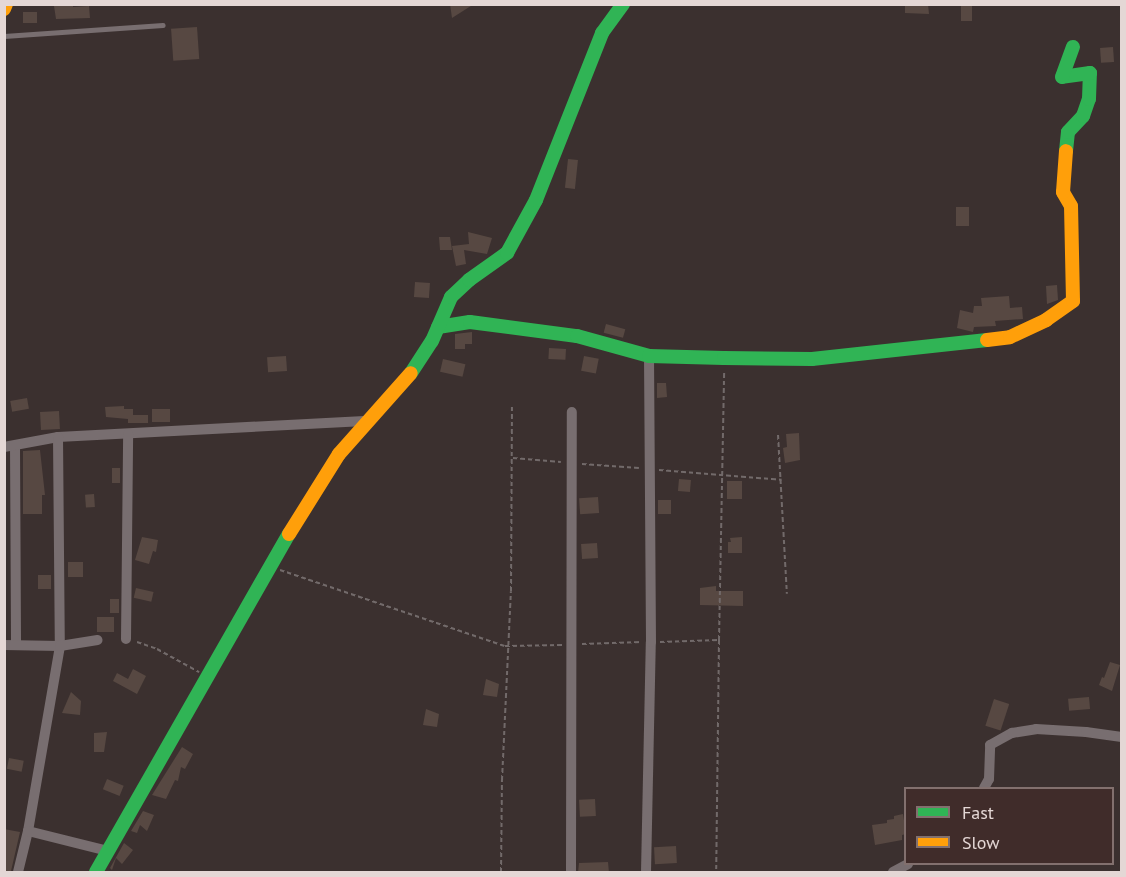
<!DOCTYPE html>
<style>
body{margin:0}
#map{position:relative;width:1126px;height:877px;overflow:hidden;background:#3b302f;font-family:"PT Sans",sans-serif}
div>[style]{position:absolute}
.building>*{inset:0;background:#574842;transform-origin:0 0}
.path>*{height:2px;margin-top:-1px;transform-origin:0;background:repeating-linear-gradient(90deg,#726a6a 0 4.5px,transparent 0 7.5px)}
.lane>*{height:5px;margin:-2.5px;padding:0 2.5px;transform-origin:2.5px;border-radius:2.5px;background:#786e70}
.street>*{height:10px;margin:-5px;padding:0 5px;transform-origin:5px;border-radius:5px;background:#786e70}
.fast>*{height:14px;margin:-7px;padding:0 7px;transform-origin:7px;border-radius:7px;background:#30b455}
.slow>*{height:14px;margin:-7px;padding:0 7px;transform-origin:7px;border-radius:7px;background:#ff9f0a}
span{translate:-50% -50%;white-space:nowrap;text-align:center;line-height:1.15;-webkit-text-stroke:4.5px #402c2a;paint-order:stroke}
.frame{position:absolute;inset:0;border:6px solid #e4d7d5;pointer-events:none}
.legend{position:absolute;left:904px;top:787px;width:210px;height:78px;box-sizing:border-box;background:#402c2a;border:2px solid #82706e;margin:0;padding:8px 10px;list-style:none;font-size:18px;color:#e4d7d5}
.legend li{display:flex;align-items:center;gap:12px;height:30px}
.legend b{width:30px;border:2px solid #82706e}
</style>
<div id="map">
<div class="building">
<i style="clip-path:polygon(73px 4px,73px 7px,89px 6px,90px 18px,56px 19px,54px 6px)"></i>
<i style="clip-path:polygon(450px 4px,474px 4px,452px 18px)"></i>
<i style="clip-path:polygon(905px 4px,928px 4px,929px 14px,905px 13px)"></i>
<i style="left:961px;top:4px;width:11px;height:17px"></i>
<i style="left:23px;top:12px;width:14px;height:11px"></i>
<i style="left:197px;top:27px;width:32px;height:26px;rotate:86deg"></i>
<i style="left:1113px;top:47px;width:15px;height:13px;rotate:86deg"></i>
<i style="left:568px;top:159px;width:10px;height:29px;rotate:6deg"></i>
<i style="left:956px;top:207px;width:13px;height:19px"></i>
<i style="clip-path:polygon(468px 232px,492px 238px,487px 254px,464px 250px,466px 264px,456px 266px,452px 246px,469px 244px)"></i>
<i style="clip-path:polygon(439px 237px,450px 237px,452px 250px,440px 250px)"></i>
<i style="left:415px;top:282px;width:15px;height:15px;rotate:4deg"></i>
<i style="clip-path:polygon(1057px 285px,1058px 300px,1047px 304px,1046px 286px)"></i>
<i style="clip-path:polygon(1009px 296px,1010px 308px,1022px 307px,1023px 319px,995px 321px,996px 326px,974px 327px,973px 332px,957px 328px,960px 310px,973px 313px,974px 306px,982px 306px,981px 298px)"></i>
<i style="left:606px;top:324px;width:20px;height:9px;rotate:15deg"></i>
<i style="clip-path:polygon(472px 332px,472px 344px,465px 344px,465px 349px,455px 349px,455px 334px)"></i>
<i style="left:549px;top:348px;width:17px;height:11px;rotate:3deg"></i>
<i style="left:286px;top:356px;width:15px;height:19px;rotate:86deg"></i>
<i style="left:584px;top:356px;width:15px;height:15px;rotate:11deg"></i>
<i style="left:443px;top:359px;width:23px;height:13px;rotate:13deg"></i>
<i style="clip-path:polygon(657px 383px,666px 383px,667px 397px,657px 398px)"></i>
<i style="left:27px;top:398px;width:11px;height:17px;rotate:80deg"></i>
<i style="clip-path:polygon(124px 406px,124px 409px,133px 409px,133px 415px,148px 415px,148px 423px,128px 423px,128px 419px,106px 417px,105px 407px)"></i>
<i style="left:152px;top:409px;width:18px;height:13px"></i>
<i style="left:59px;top:411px;width:18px;height:19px;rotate:87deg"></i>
<i style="clip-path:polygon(799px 433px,800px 460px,785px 463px,783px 448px,787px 447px,786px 434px)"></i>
<i style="clip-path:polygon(40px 450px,45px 495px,42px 495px,42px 514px,23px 514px,23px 451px)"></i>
<i style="left:112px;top:468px;width:8px;height:15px"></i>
<i style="left:679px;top:479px;width:12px;height:12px;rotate:5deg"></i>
<i style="left:727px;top:481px;width:15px;height:18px"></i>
<i style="left:94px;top:494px;width:13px;height:9px;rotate:86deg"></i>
<i style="left:598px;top:497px;width:16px;height:19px;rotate:86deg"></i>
<i style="left:658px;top:500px;width:13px;height:14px"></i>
<i style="clip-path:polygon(142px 537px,158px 540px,156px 552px,153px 551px,149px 564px,135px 560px)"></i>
<i style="clip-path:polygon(742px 537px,742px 553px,728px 553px,728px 542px,731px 542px,730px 538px)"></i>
<i style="left:597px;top:543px;width:15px;height:16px;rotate:86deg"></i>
<i style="left:83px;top:562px;width:15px;height:15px;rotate:90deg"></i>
<i style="left:51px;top:575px;width:14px;height:13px;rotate:90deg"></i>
<i style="clip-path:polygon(716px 586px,716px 591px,743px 591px,743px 606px,700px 605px,700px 588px)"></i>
<i style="left:136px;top:588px;width:18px;height:10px;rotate:13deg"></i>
<i style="left:110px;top:599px;width:9px;height:14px"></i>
<i style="left:97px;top:617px;width:17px;height:15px"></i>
<i style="clip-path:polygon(1110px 662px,1120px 665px,1112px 691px,1099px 685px,1102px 677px,1104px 678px)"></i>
<i style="clip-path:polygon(133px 669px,146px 676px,137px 694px,113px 681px,117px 673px,128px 679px)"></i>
<i style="clip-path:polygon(486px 679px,499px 684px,497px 697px,483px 695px)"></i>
<i style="clip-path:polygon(71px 692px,81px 701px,80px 715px,62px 713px)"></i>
<i style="left:1089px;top:697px;width:12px;height:21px;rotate:85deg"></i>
<i style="left:994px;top:699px;width:16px;height:28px;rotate:18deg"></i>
<i style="clip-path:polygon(426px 709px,439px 714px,437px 727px,423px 725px)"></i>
<i style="clip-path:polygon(107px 732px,104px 752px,94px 752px,94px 733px)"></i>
<i style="clip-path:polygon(182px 747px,193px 754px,185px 769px,181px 767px,178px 781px,175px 780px,166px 799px,152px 795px)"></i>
<i style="left:9px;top:758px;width:15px;height:11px;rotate:11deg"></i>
<i style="left:107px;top:779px;width:18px;height:11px;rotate:22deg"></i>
<i style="left:595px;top:799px;width:17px;height:16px;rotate:87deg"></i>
<i style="clip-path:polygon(143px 811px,154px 815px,147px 831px,140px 825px,137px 833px,131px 831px)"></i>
<i style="clip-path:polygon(903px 814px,906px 834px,902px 835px,902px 840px,875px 845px,872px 825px,887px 823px,887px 820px,894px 819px,894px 816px)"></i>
<i style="clip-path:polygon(4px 829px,20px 832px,11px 871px,4px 871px)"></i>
<i style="clip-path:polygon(124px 843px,133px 850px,122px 864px,116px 858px,112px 870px,110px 868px)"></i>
<i style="left:676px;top:846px;width:17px;height:22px;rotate:87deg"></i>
<i style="clip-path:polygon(608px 862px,609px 873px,578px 873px,579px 863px)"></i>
</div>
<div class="path">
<i style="left:778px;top:435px;width:159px;rotate:86.8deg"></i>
<i style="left:513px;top:458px;width:48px;rotate:4.8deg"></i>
<i style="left:582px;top:464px;width:57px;rotate:4deg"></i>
<i style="left:659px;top:470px;width:123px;rotate:4.6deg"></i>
<i style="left:280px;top:570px;width:237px;rotate:18.7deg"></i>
<i style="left:505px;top:646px;width:57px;rotate:-1deg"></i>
<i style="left:719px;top:640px;width:270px;rotate:-88.9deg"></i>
<i style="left:137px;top:642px;width:21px;rotate:19deg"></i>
<i style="left:157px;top:649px;width:48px;rotate:28.7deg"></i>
<i style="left:660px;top:642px;width:59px;rotate:-1.9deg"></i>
<i style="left:719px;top:640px;width:232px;rotate:90.7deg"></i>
<i style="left:582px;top:644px;width:60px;rotate:-1.9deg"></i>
<i style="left:501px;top:872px;width:92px;rotate:-89.4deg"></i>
<i style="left:502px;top:780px;width:189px;rotate:-87.3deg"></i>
<i style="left:511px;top:591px;width:184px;rotate:-89.7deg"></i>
</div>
<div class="lane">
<i style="left:4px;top:36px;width:159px;rotate:-4deg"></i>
</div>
<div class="street">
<i style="left:58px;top:437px;width:307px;rotate:-3deg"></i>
<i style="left:15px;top:446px;width:199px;rotate:89.7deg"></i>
<i style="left:4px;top:447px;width:55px;rotate:-10.5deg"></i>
<i style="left:58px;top:437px;width:209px;rotate:89.5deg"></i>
<i style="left:60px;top:646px;width:188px;rotate:99.8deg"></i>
<i style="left:28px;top:831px;width:42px;rotate:103.7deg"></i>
<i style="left:126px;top:639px;width:205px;rotate:-89.4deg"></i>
<i style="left:4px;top:645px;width:56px;rotate:1deg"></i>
<i style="left:60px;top:646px;width:38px;rotate:-9deg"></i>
<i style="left:984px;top:788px;width:10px;rotate:-61deg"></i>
<i style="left:989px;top:779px;width:34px;rotate:-88deg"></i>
<i style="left:990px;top:745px;width:25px;rotate:-29deg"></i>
<i style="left:1012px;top:733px;width:24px;rotate:-9deg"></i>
<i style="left:1036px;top:729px;width:50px;rotate:3.4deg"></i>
<i style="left:1086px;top:732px;width:36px;rotate:8deg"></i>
<i style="left:28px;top:831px;width:82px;rotate:14deg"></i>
<i style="left:571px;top:872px;width:460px;rotate:-89.9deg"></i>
<i style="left:646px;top:872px;width:230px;rotate:-88.8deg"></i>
<i style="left:651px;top:642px;width:286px;rotate:-90.4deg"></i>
<i style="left:893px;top:872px;width:17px;rotate:-28deg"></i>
</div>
<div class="fast">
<i style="left:1066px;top:151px;width:19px;rotate:-84deg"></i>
<i style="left:1068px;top:132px;width:22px;rotate:-47deg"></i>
<i style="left:1083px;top:116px;width:18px;rotate:-71deg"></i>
<i style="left:1089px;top:99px;width:26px;rotate:-88deg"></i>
<i style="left:1090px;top:73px;width:28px;rotate:172deg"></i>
<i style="left:1062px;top:77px;width:32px;rotate:-70deg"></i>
<i style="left:438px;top:327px;width:32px;rotate:-9deg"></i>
<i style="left:470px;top:322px;width:108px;rotate:7.5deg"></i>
<i style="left:577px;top:336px;width:75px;rotate:15.5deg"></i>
<i style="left:649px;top:356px;width:75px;rotate:1.5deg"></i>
<i style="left:724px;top:358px;width:88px;rotate:0.7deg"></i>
<i style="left:812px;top:359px;width:176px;rotate:-6.2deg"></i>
<i style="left:411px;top:373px;width:38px;rotate:-57deg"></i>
<i style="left:432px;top:341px;width:48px;rotate:-66.6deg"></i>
<i style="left:451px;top:297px;width:25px;rotate:-43deg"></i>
<i style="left:469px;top:280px;width:47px;rotate:-35.4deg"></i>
<i style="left:507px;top:253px;width:60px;rotate:-61.3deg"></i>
<i style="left:536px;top:200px;width:180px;rotate:-68.4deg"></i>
<i style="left:602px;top:33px;width:36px;rotate:-54deg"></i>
<i style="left:96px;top:872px;width:389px;rotate:-60.3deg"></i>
</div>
<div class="slow">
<i style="left:4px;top:9px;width:5px;rotate:-68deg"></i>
<i style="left:987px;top:340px;width:23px;rotate:-7deg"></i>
<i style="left:1010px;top:337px;width:40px;rotate:-25deg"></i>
<i style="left:1046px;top:320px;width:33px;rotate:-35deg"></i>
<i style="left:1073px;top:301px;width:95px;rotate:-91.2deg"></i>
<i style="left:1071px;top:206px;width:16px;rotate:-120deg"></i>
<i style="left:1063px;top:192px;width:41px;rotate:-85.8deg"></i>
<i style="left:289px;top:534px;width:94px;rotate:-58deg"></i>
<i style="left:339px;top:454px;width:108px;rotate:-48.4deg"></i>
</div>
<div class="frame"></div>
<ul class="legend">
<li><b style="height:8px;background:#30b455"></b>Fast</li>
<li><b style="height:8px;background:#ff9f0a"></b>Slow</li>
</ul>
</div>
